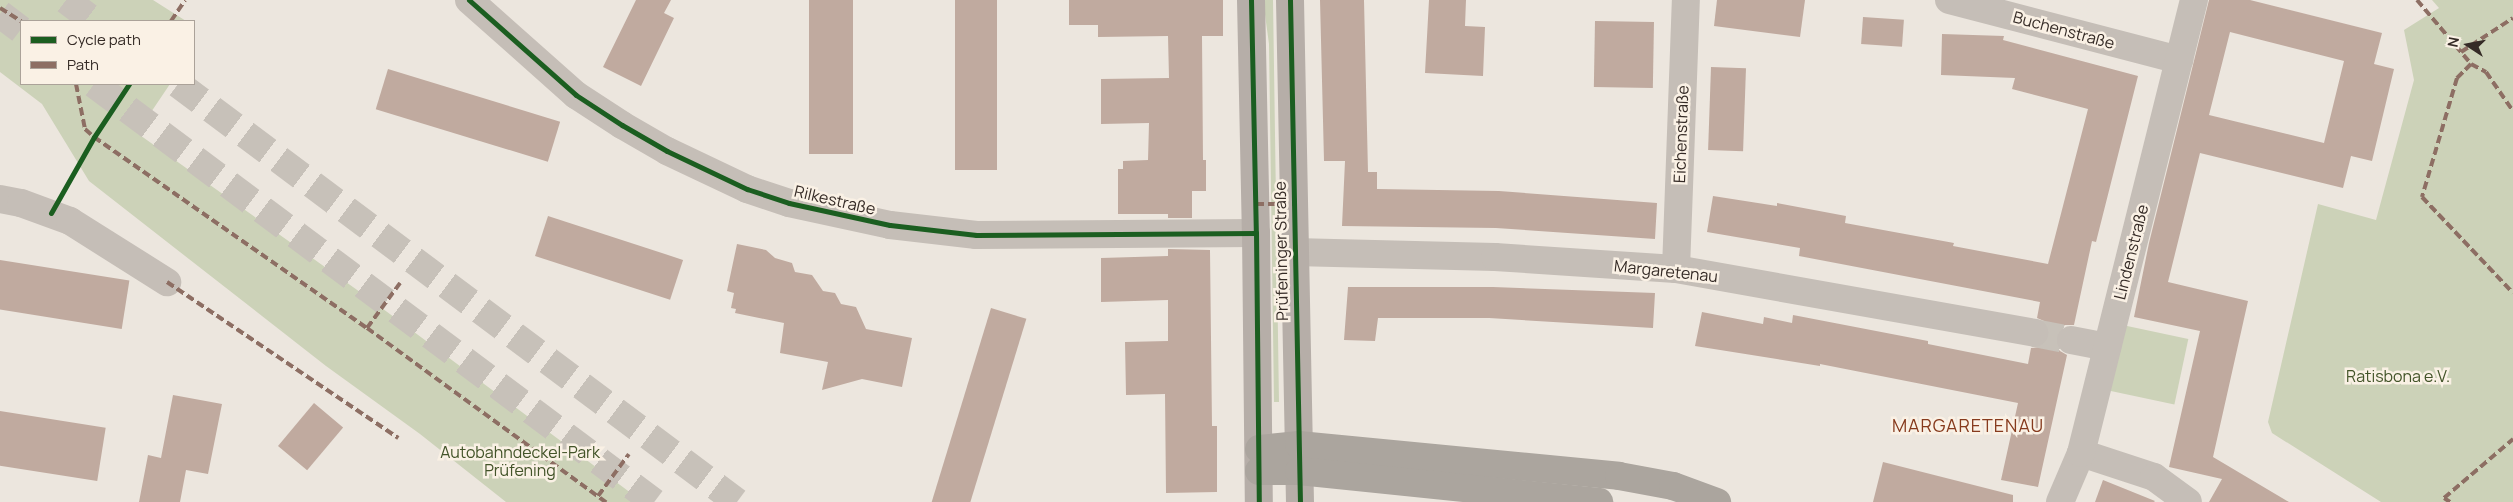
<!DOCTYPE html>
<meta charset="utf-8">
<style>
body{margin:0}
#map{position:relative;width:2513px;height:502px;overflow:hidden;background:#ece6de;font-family:Manrope,sans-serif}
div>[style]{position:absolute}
.green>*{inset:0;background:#ccd2b8;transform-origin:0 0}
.building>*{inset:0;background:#c0aa9f;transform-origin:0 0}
.street-tunnel>*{height:28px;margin-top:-14px;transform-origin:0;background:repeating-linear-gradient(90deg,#c7c1b9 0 28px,transparent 0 42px)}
.highway-tunnel>*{height:28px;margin-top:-14px;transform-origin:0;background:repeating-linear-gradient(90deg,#c7c1b9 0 28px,transparent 0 42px)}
.street>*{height:28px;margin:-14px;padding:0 14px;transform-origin:14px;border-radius:14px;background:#c5beb7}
.secondary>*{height:28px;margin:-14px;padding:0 14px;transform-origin:14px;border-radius:14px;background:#b6aea8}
.highway>*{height:28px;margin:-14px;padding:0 14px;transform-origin:14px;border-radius:14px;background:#aba59e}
.quiet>*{height:4px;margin-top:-2px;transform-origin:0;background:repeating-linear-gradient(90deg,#8d6e63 0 8px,transparent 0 12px)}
.cycleway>*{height:5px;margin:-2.5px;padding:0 2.5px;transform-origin:2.5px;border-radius:2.5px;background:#1b5e20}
span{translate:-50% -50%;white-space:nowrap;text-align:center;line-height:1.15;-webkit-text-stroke:5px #faf1e5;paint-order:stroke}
.street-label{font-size:16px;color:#352b26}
.park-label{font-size:16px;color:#435429}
.neighbourhood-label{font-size:18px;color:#863a1d;letter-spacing:1px}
.legend{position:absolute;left:20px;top:20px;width:175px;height:65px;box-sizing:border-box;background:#faf1e5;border:1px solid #aba299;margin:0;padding:6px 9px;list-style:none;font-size:15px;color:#352b26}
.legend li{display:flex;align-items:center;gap:10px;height:25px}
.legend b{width:25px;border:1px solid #aba299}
.north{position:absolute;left:2443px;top:20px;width:50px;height:50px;-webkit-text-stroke:4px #faf1e5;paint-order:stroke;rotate:281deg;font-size:14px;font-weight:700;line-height:20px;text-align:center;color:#352b26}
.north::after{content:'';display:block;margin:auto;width:18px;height:22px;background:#352b26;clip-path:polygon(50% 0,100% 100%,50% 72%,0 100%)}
</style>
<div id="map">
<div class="green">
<i style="clip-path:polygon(0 0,153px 0,186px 21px,21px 21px,21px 84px,170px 84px,137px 133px,367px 297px,643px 502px,506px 502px,420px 434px,326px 366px,89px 181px,42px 104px,0 72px)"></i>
<i style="clip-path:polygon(1263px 0,1273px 0,1279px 402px,1274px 402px,1269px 44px)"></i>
<i style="clip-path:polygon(2432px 0,2513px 0,2513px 502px,2381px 502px,2272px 433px,2268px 422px,2318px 204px,2376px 220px,2414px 80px,2404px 30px,2439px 8px)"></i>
<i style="left:2113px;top:323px;width:77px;height:67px;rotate:12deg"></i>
</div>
<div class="building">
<i style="clip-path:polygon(636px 0,671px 0,664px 13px,674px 18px,641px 86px,603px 67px)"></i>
<i style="left:809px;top:0;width:44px;height:154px"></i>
<i style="left:955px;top:0;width:42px;height:170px"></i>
<i style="clip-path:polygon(1069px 0,1223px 0,1223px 36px,1202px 36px,1203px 160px,1206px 160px,1206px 191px,1192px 191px,1192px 218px,1168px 218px,1168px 214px,1118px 214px,1118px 169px,1123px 169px,1123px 161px,1148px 160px,1149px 123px,1101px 124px,1101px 79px,1169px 78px,1168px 36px,1098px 37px,1098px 25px,1069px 25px)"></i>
<i style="clip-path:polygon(1320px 0,1364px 0,1368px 172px,1377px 172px,1377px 189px,1499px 191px,1657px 203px,1655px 239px,1496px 228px,1342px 226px,1345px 161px,1324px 161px)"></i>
<i style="clip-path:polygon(1429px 0,1466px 0,1465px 26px,1485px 27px,1483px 76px,1425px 73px)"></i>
<i style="clip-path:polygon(1717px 0,1805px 0,1800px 37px,1714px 26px)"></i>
<i style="clip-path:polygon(evenodd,2209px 0,2250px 0,2382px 33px,2374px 64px,2394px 69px,2372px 161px,2351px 156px,2343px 188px,2200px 153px,2168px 282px,2248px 301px,2213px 457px,2289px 502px,2209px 502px,2222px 479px,2169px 467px,2200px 331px,2134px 317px,2149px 243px,2209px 0,2230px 32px,2344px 61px,2324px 143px,2209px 115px,2230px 32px)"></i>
<i style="left:1863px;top:17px;width:41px;height:27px;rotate:4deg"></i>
<i style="left:1595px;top:21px;width:59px;height:66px;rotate:1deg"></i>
<i style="clip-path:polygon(1942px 34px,2004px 36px,2003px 40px,2138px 76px,2096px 242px,2092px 241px,2074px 325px,2065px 325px,2060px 329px,2056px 337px,2056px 346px,2060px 351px,2067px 355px,2038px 487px,2001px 480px,2018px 403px,1820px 364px,1820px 366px,1695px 346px,1702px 312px,1763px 324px,1764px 317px,1792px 323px,1793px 315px,1928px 341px,1928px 344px,2028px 364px,2031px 348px,2040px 347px,2046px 343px,2049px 335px,2048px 327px,2044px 321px,2037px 318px,2040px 302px,1799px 256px,1800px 248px,1707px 232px,1713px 196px,1777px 206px,1777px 203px,1846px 216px,1845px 223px,1954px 243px,1953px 246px,2048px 264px,2088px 109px,2012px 89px,2015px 78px,1941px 75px)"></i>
<i style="left:1711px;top:67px;width:35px;height:83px;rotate:2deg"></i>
<i style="left:388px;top:69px;width:180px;height:42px;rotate:17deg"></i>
<i style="left:548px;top:216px;width:142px;height:42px;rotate:18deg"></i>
<i style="clip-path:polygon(737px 244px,766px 250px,775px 258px,792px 263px,795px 272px,812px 275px,823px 291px,835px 293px,841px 304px,856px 307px,866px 329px,912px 338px,902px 387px,862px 379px,822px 390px,828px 362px,780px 353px,784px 323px,735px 313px,736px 309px,731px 308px,734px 293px,727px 291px)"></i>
<i style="clip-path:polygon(1168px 249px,1210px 250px,1212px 426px,1217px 426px,1217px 492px,1166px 493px,1165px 394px,1126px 395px,1125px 342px,1168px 341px,1168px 300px,1101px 302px,1101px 258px,1168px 256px)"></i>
<i style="left:0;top:260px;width:131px;height:49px;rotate:9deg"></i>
<i style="clip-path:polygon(1348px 287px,1493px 287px,1655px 293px,1653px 328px,1489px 318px,1378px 318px,1375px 341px,1344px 340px)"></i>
<i style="left:991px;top:308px;width:37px;height:204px;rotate:17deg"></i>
<i style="clip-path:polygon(173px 395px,222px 404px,208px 474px,186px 470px,180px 502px,139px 502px,148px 455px,161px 458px)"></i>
<i style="left:314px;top:403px;width:38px;height:56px;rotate:40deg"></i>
<i style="left:0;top:411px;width:107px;height:54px;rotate:9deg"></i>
<i style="clip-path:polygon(1883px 462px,2013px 495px,2013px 502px,1873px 502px)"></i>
<i style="clip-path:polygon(2103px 480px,2155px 501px,2154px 502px,2095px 502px)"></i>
</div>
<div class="street-tunnel">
<i style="left:2034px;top:333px;width:38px;rotate:11deg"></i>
</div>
<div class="highway-tunnel">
<i style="left:66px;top:0;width:35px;rotate:37deg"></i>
<i style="left:0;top:14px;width:26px;rotate:37deg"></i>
<i style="left:94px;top:84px;width:699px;rotate:36.74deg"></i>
<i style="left:178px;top:84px;width:698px;rotate:36.79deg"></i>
</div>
<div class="street">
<i style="left:469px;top:0;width:143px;rotate:41.6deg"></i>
<i style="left:576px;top:95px;width:55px;rotate:33.1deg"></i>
<i style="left:622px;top:125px;width:52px;rotate:30deg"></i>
<i style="left:667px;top:151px;width:89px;rotate:25.4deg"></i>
<i style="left:747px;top:189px;width:44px;rotate:18.4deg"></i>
<i style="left:789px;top:203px;width:103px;rotate:12.3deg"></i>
<i style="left:890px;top:225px;width:87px;rotate:6.6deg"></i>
<i style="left:976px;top:235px;width:280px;rotate:-0.4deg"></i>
<i style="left:1949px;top:0;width:238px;rotate:14.6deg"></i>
<i style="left:0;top:199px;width:21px;rotate:11deg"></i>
<i style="left:21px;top:203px;width:52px;rotate:20.2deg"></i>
<i style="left:70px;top:221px;width:115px;rotate:32.2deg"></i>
<i style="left:1294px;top:252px;width:201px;rotate:1.4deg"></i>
<i style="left:1495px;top:257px;width:181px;rotate:3.8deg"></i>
<i style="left:1676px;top:269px;width:364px;rotate:10.1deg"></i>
<i style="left:1676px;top:269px;width:269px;rotate:-87.9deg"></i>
<i style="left:2071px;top:340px;width:37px;rotate:11deg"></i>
<i style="left:2081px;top:453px;width:77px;rotate:18.2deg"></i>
<i style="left:2154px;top:477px;width:42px;rotate:36.3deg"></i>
<i style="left:2060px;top:502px;width:53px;rotate:-66.8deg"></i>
<i style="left:2081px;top:453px;width:467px;rotate:-76deg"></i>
</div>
<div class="secondary">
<i style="left:1251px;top:0;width:233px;rotate:88.8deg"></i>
<i style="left:1256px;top:233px;width:269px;rotate:89.4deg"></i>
<i style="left:1290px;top:0;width:502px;rotate:88.86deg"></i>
</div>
<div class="highway">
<i style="left:1259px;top:449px;width:40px;rotate:-5.7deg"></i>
<i style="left:1299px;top:445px;width:321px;rotate:5.5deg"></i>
<i style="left:1619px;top:476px;width:55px;rotate:10.5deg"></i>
<i style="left:1673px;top:486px;width:47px;rotate:20deg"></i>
<i style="left:1259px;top:471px;width:40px"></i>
<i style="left:1299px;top:471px;width:302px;rotate:5.9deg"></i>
</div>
<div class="quiet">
<i style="left:2417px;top:0;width:84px;rotate:49.8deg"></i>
<i style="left:2471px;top:64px;width:17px;rotate:28deg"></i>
<i style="left:2486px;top:72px;width:47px;rotate:55.3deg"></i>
<i style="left:0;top:8px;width:25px;rotate:32deg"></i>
<i style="left:171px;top:21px;width:25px;rotate:-56deg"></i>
<i style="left:2461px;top:52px;width:62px;rotate:-33.2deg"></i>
<i style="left:2471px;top:64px;width:20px;rotate:135deg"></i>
<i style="left:2457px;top:78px;width:124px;rotate:106.4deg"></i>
<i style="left:2422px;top:197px;width:132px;rotate:46.5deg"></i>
<i style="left:76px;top:84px;width:46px;rotate:78.7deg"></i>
<i style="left:85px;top:129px;width:12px;rotate:42deg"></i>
<i style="left:94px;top:137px;width:333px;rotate:35deg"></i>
<i style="left:367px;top:328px;width:296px;rotate:36.1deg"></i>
<i style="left:1256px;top:204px;width:37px"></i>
<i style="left:167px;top:282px;width:279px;rotate:34deg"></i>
<i style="left:367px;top:328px;width:56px;rotate:-53.7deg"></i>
<i style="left:598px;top:496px;width:52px;rotate:-53.6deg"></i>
<i style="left:2450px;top:502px;width:7px;rotate:-146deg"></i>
<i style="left:2444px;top:498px;width:91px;rotate:-40.5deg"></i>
</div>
<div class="cycleway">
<i style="left:469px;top:0;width:143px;rotate:41.6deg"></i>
<i style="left:576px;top:95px;width:55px;rotate:33.1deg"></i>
<i style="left:622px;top:125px;width:52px;rotate:30deg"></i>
<i style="left:667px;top:151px;width:89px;rotate:25.4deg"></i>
<i style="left:747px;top:189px;width:44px;rotate:18.4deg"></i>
<i style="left:789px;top:203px;width:103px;rotate:12.3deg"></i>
<i style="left:890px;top:225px;width:87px;rotate:6.6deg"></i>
<i style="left:976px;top:235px;width:280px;rotate:-0.4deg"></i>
<i style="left:1251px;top:0;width:233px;rotate:88.8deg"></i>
<i style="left:1256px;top:233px;width:269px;rotate:89.4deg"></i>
<i style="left:1290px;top:0;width:502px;rotate:88.86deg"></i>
<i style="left:51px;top:213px;width:87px;rotate:-60.5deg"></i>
<i style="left:94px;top:137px;width:64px;rotate:-56.6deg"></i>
</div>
<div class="street-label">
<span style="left:2064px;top:30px;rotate:15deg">Buchenstraße</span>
<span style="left:1681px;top:134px;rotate:-88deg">Eichenstraße</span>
<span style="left:835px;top:200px;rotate:13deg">Rilkestraße</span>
<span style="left:1281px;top:251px;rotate:-91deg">Prüfeninger Straße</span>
<span style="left:2131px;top:252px;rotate:-76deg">Lindenstraße</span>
<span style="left:1666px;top:271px;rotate:6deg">Margaretenau</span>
</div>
<div class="park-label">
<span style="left:2398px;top:376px">Ratisbona e.V.</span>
<span style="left:520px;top:461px">Autobahndeckel-Park<br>Prüfening</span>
</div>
<div class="neighbourhood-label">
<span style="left:1968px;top:425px">MARGARETENAU</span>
</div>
<ul class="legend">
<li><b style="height:6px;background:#1b5e20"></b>Cycle path</li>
<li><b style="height:6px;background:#8d6e63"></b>Path</li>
</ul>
<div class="north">N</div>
</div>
